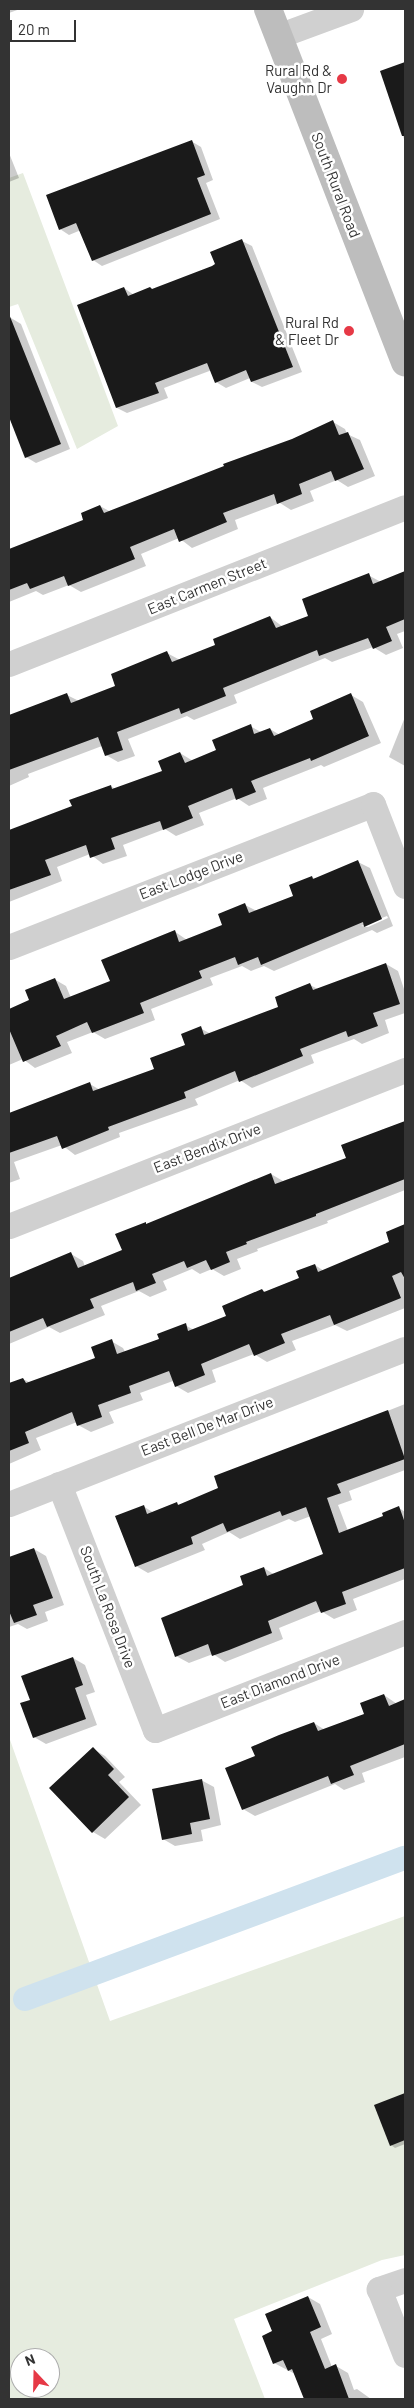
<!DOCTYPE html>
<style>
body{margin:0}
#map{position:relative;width:414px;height:2408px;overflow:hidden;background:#fff;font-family:Barlow,sans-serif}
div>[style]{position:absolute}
.green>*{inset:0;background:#e6ecdf}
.shadow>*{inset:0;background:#0003}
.canal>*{height:24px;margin:-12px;padding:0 12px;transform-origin:12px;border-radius:12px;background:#cfe2ee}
.building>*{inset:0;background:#1a1a1a}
.street>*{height:25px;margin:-12.5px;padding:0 12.5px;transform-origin:12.5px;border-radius:12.5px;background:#d0d0d0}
.secondary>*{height:28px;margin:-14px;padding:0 14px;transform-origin:14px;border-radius:14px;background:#bdbdbd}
.dots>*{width:14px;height:14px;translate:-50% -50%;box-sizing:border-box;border:2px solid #fff;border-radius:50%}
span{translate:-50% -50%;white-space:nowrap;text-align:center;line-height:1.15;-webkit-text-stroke:5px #fff;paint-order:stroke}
.poi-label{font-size:15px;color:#333}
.right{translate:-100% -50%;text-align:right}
.street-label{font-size:15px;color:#333}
.frame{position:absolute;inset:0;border:10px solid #333;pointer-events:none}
.north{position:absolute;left:10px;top:2348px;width:50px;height:50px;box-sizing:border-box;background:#fff;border:1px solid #adadad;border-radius:50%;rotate:339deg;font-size:14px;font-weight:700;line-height:20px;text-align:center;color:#333}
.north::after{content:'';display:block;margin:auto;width:18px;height:22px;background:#e63946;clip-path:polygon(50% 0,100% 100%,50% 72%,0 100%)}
.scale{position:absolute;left:10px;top:20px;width:66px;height:22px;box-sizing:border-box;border:2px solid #333;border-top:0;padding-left:6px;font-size:15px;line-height:18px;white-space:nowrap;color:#333;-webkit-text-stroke:4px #fff;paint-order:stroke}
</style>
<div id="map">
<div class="green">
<i style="clip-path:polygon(23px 173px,118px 426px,77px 449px,18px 304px,9px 307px,9px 178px)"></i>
<i style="clip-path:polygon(evenodd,9px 1737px,110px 2021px,405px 1916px,405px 2255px,382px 2260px,234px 2319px,265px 2399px,9px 2399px,9px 1737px,20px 2358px,50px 2358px,50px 2388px,20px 2388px,20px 2358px)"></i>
</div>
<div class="shadow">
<i style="clip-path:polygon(9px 9px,20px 9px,9px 13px)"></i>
<i style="clip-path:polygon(405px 63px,405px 142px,382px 72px)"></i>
<i style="clip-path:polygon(191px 141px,201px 147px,213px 180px,206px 183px,220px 219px,102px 266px,93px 260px,81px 230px,69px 235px,60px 229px)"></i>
<i style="clip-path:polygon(9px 153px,19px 178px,9px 182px)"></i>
<i style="clip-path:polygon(242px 241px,252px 246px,302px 372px,262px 387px,252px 382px,250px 378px,226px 388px,216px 382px,212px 370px,164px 388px,168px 398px,127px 413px,117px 408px,79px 305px,124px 288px,134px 295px,154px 290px,213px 267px)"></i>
<i style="clip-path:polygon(11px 318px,21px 324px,70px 449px,36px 463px,26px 457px,9px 416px,9px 319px)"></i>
<i style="clip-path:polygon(333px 422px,345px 429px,347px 434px,360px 440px,375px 476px,348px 487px,337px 480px,310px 491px,314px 501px,291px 510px,280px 503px,235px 520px,238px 529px,192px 548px,179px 538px,141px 554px,146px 566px,81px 592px,69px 585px,43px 595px,36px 591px,9px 602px,9px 551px,85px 520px,100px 506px,111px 512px,292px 440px)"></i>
<i style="clip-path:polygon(405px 572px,405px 631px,397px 634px,403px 648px,386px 655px,373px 647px,332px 662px,325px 658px,234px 695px,237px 703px,194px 720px,187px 716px,128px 739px,135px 756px,118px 762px,106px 755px,102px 746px,28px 774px,29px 777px,9px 786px,9px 716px,67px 695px,79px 701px,117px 687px,167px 653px,180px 660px,217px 645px,270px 617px,283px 627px,310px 617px,368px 575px,381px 582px)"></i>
<i style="clip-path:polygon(351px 695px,363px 702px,381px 743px,324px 767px,321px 765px,263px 788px,267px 799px,249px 806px,237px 798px,199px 813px,204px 825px,176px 836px,165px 829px,123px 845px,127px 856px,103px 864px,90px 854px,57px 867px,62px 881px,9px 902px,9px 832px,73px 807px,110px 786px,116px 789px,164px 771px,180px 753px,193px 761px,218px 751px,250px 726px,261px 732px,270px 729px,280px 735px,315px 720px)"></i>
<i style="clip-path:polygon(405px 717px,405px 766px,389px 757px)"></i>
<i style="clip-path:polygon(evenodd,358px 862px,370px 868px,393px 926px,377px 933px,372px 930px,274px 971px,264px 966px,251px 971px,242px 966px,210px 978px,213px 985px,151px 1009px,155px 1020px,105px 1039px,93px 1032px,67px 1042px,72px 1053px,35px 1068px,23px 1059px,9px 1065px,9px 1010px,31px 1001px,54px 979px,66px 986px,71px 998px,112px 982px,174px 931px,187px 940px,224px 926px,245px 905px,257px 911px,295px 896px,312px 877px,315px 879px,358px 862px,387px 916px,388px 918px,368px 927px,361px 926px,387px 916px)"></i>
<i style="clip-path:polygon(386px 964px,398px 971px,405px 992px,405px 1013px,385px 1020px,389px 1033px,362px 1044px,354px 1039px,311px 1055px,314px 1063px,252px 1088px,240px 1080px,195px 1099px,198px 1105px,119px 1133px,120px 1137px,75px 1155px,62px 1145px,14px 1162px,20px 1179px,9px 1183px,9px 1115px,90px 1084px,100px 1090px,155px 1070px,187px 1046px,200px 1028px,211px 1034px,280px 1007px,310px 985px,318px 989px)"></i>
<i style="clip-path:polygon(405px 1122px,405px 1190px,327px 1221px,328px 1223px,257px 1249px,258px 1251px,237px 1259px,241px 1269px,224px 1276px,212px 1269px,200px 1274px,192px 1269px,163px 1281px,167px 1290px,150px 1297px,139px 1291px,101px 1306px,105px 1315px,60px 1333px,49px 1327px,9px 1344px,9px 1280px,71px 1254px,83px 1261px,85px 1267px,123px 1251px,148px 1225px,271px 1174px,283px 1181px,348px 1159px,381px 1130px)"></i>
<i style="clip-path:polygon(402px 1226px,405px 1228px,405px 1308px,347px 1331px,335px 1325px,292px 1341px,296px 1350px,267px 1362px,254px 1354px,212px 1370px,216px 1382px,188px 1393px,176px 1386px,173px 1381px,140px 1393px,143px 1400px,109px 1412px,114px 1423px,91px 1432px,78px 1425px,77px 1422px,36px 1438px,41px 1450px,9px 1464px,9px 1385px,23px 1379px,31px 1383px,97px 1359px,111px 1341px,123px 1348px,125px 1352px,160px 1339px,185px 1325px,194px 1330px,228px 1316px,262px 1290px,266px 1292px,301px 1279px,315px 1265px,324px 1271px,391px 1242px)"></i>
<i style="clip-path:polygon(405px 1404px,405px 1470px,349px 1491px,352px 1500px,338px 1505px,348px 1531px,385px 1517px,399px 1508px,405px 1512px,405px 1579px,353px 1599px,357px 1610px,334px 1619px,321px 1611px,279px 1628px,283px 1639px,225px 1662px,213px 1654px,189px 1663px,176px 1656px,264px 1568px,275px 1575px,325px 1554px,311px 1516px,295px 1522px,289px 1519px,240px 1539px,229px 1532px,202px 1544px,205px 1550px,148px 1573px,136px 1566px,143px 1506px,154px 1513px,177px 1504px,180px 1505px,220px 1489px,342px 1429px)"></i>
<i style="clip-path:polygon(34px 1549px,46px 1556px,64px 1605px,45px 1612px,48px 1621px,27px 1629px,18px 1624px,9px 1627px,9px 1559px)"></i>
<i style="clip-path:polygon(73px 1658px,85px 1665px,95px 1692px,86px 1695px,97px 1725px,46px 1744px,34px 1737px,31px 1701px)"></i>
<i style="clip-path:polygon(384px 1695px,397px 1704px,405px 1701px,405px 1757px,362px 1773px,365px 1782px,344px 1790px,335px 1784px,255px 1816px,243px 1809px,256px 1757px,314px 1723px,325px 1730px,366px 1715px)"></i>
<i style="clip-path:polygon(93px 1749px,105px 1756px,125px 1777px,119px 1782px,141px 1805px,105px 1839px,93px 1832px)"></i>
<i style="clip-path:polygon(201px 1780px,214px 1787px,221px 1825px,201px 1830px,203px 1841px,175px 1846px,163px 1839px)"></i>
<i style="clip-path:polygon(405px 2094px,405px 2144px,395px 2148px,391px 2145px,375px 2106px)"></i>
<i style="clip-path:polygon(308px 2297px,320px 2304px,332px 2334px,321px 2339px,332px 2367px,336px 2366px,348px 2373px,354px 2390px,357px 2389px,371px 2399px,305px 2399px,295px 2374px,274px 2363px,274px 2332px)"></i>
</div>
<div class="canal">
<i style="left:25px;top:1999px;width:405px;rotate:-20.4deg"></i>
</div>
<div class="building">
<i style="clip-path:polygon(405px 62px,405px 136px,402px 136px,380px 71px)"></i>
<i style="clip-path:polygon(192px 140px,205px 175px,197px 178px,211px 214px,92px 261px,76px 223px,59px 230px,46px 195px)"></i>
<i style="clip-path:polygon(242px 239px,293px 367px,251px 382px,246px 370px,215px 383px,207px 363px,155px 383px,159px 393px,116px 408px,77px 305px,124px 287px,128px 296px,150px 287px,152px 289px,212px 266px,215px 264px,210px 252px)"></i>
<i style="clip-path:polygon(9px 314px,61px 444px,25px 458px,9px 417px)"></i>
<i style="clip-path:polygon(333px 420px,339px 435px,348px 432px,364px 469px,335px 481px,331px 471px,299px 484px,302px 494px,277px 504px,274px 494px,223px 513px,227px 522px,179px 542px,174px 529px,130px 547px,135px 559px,68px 586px,64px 576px,30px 589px,27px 583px,9px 590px,9px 549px,83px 520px,81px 513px,100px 505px,104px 513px,224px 466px,223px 464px,292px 439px)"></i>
<i style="clip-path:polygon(405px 571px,405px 619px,386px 627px,392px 641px,373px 649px,368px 638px,319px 656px,317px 650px,223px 688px,226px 696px,181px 714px,179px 708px,117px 732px,123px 750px,105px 756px,98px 737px,9px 770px,9px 715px,67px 693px,71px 703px,115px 686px,111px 674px,167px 651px,172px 662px,215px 645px,213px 639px,270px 616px,276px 628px,308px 616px,302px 599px,369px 573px,373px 584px)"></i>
<i style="clip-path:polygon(351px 693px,369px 736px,311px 761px,310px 758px,251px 781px,256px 792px,236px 800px,232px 788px,188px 806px,193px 818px,163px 830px,160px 821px,111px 838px,115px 849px,90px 858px,86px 845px,45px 860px,51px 875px,9px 890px,9px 830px,72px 806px,69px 800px,111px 785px,112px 789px,162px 771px,158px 761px,180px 752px,185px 763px,216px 750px,212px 740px,251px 724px,254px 734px,270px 728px,274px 736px,313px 719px,310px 711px)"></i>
<i style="clip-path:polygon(358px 860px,382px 919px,364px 927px,363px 922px,261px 965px,258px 957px,238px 965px,235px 957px,199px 971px,202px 978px,140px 1003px,144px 1013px,92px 1033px,87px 1022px,56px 1036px,61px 1046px,23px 1062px,9px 1029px,9px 1009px,29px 1000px,25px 990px,55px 978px,64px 999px,110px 981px,101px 960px,175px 930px,179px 942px,222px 925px,218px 914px,245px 903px,249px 913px,293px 896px,289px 885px,312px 876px,313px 879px)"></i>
<i style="clip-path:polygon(386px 963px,400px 1004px,373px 1013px,378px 1026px,348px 1037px,346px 1031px,300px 1049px,303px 1056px,239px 1082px,235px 1071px,184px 1092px,186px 1098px,108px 1127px,109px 1130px,62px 1149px,57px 1136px,9px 1153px,9px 1113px,90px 1082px,93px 1091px,154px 1069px,150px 1058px,185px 1045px,181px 1034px,201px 1026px,204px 1035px,278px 1007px,275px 997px,310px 983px,313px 990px)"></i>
<i style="clip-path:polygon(405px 1121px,405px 1179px,316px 1214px,316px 1216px,246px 1242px,247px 1244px,226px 1252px,230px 1262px,211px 1270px,206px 1260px,187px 1268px,184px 1261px,152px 1274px,156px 1283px,136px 1291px,133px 1282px,90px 1299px,94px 1308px,47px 1327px,43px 1318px,9px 1332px,9px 1278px,71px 1252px,78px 1268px,122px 1250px,115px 1234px,146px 1222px,146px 1224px,271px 1173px,275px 1184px,346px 1158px,341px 1145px)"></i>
<i style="clip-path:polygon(405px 1224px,405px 1279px,401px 1272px,392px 1276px,401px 1298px,334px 1325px,330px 1315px,281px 1334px,285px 1343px,254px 1356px,249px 1344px,201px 1364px,205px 1375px,175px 1387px,169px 1371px,129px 1386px,131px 1393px,98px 1405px,102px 1417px,77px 1426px,72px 1412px,25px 1432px,29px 1443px,9px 1451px,9px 1383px,23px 1378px,26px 1383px,95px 1358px,91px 1347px,112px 1339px,117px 1354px,159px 1339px,157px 1334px,186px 1323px,188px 1331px,226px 1316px,222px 1306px,262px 1289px,264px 1292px,299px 1278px,296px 1271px,315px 1264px,318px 1272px,389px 1242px,386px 1232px)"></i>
<i style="clip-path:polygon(388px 1410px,405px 1459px,337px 1484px,341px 1493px,327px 1498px,339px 1533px,383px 1516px,382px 1513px,399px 1506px,405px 1523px,405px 1568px,342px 1592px,346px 1604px,321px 1613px,316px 1601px,268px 1621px,272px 1633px,229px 1650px,212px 1656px,208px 1644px,175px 1657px,161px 1618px,243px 1585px,240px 1576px,264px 1567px,267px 1576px,323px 1554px,306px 1507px,282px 1516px,280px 1511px,227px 1532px,223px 1523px,191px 1537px,193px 1544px,135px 1567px,115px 1516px,144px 1505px,147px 1514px,177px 1502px,178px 1505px,218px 1488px,214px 1476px)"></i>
<i style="clip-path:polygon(34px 1548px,53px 1598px,33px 1605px,37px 1615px,14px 1623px,9px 1611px,9px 1557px)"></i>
<i style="clip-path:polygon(73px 1657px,83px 1685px,75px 1688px,86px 1719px,33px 1738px,20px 1703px,30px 1700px,21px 1676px)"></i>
<i style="clip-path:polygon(384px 1694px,389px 1706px,405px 1699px,405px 1744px,350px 1766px,354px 1775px,331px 1784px,328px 1776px,242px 1810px,225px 1768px,255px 1756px,251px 1747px,279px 1735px,314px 1722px,318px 1731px,364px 1714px,360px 1703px)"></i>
<i style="clip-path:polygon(93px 1747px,114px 1769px,108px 1775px,129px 1797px,92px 1833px,49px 1788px)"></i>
<i style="clip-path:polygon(202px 1779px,210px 1819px,190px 1823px,192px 1834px,162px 1840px,152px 1789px)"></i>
<i style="clip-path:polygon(405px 2093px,405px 2140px,390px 2146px,374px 2105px)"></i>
<i style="clip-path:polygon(308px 2296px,321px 2327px,310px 2332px,325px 2369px,336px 2364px,349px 2399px,304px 2399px,292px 2369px,288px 2371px,283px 2360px,273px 2364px,262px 2336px,272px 2331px,265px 2314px)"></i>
</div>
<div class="street">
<i style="left:278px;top:36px;width:78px;rotate:-20.3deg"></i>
<i style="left:9px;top:664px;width:426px;rotate:-21.6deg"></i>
<i style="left:9px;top:947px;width:391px;rotate:-21.4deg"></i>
<i style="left:373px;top:804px;width:88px;rotate:68.7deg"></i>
<i style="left:9px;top:1226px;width:426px;rotate:-21.5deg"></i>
<i style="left:59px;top:1484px;width:264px;rotate:68.7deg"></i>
<i style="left:155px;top:1730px;width:269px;rotate:-21.4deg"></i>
<i style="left:9px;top:1504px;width:425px;rotate:-21.4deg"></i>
<i style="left:405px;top:2280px;width:28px;rotate:161deg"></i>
<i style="left:379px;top:2289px;width:71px;rotate:68.5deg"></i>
</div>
<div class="secondary">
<i style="left:268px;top:9px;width:379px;rotate:68.8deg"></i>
</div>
<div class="dots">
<i style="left:342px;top:79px;background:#e63946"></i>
<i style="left:349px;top:331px;background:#e63946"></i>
</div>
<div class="poi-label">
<span class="right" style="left:332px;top:79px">Rural Rd &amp;<br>Vaughn Dr</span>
<span class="right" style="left:339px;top:331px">Rural Rd<br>&amp; Fleet Dr</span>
</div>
<div class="street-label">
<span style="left:336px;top:185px;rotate:69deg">South Rural Road</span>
<span style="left:207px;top:586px;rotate:-22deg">East Carmen Street</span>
<span style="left:191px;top:875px;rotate:-21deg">East Lodge Drive</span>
<span style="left:207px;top:1148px;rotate:-21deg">East Bendix Drive</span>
<span style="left:207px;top:1426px;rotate:-21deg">East Bell De Mar Drive</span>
<span style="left:108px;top:1607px;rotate:69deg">South La Rosa Drive</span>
<span style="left:280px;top:1681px;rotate:-21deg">East Diamond Drive</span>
</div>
<div class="frame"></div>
<div class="north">N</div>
<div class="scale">20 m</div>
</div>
